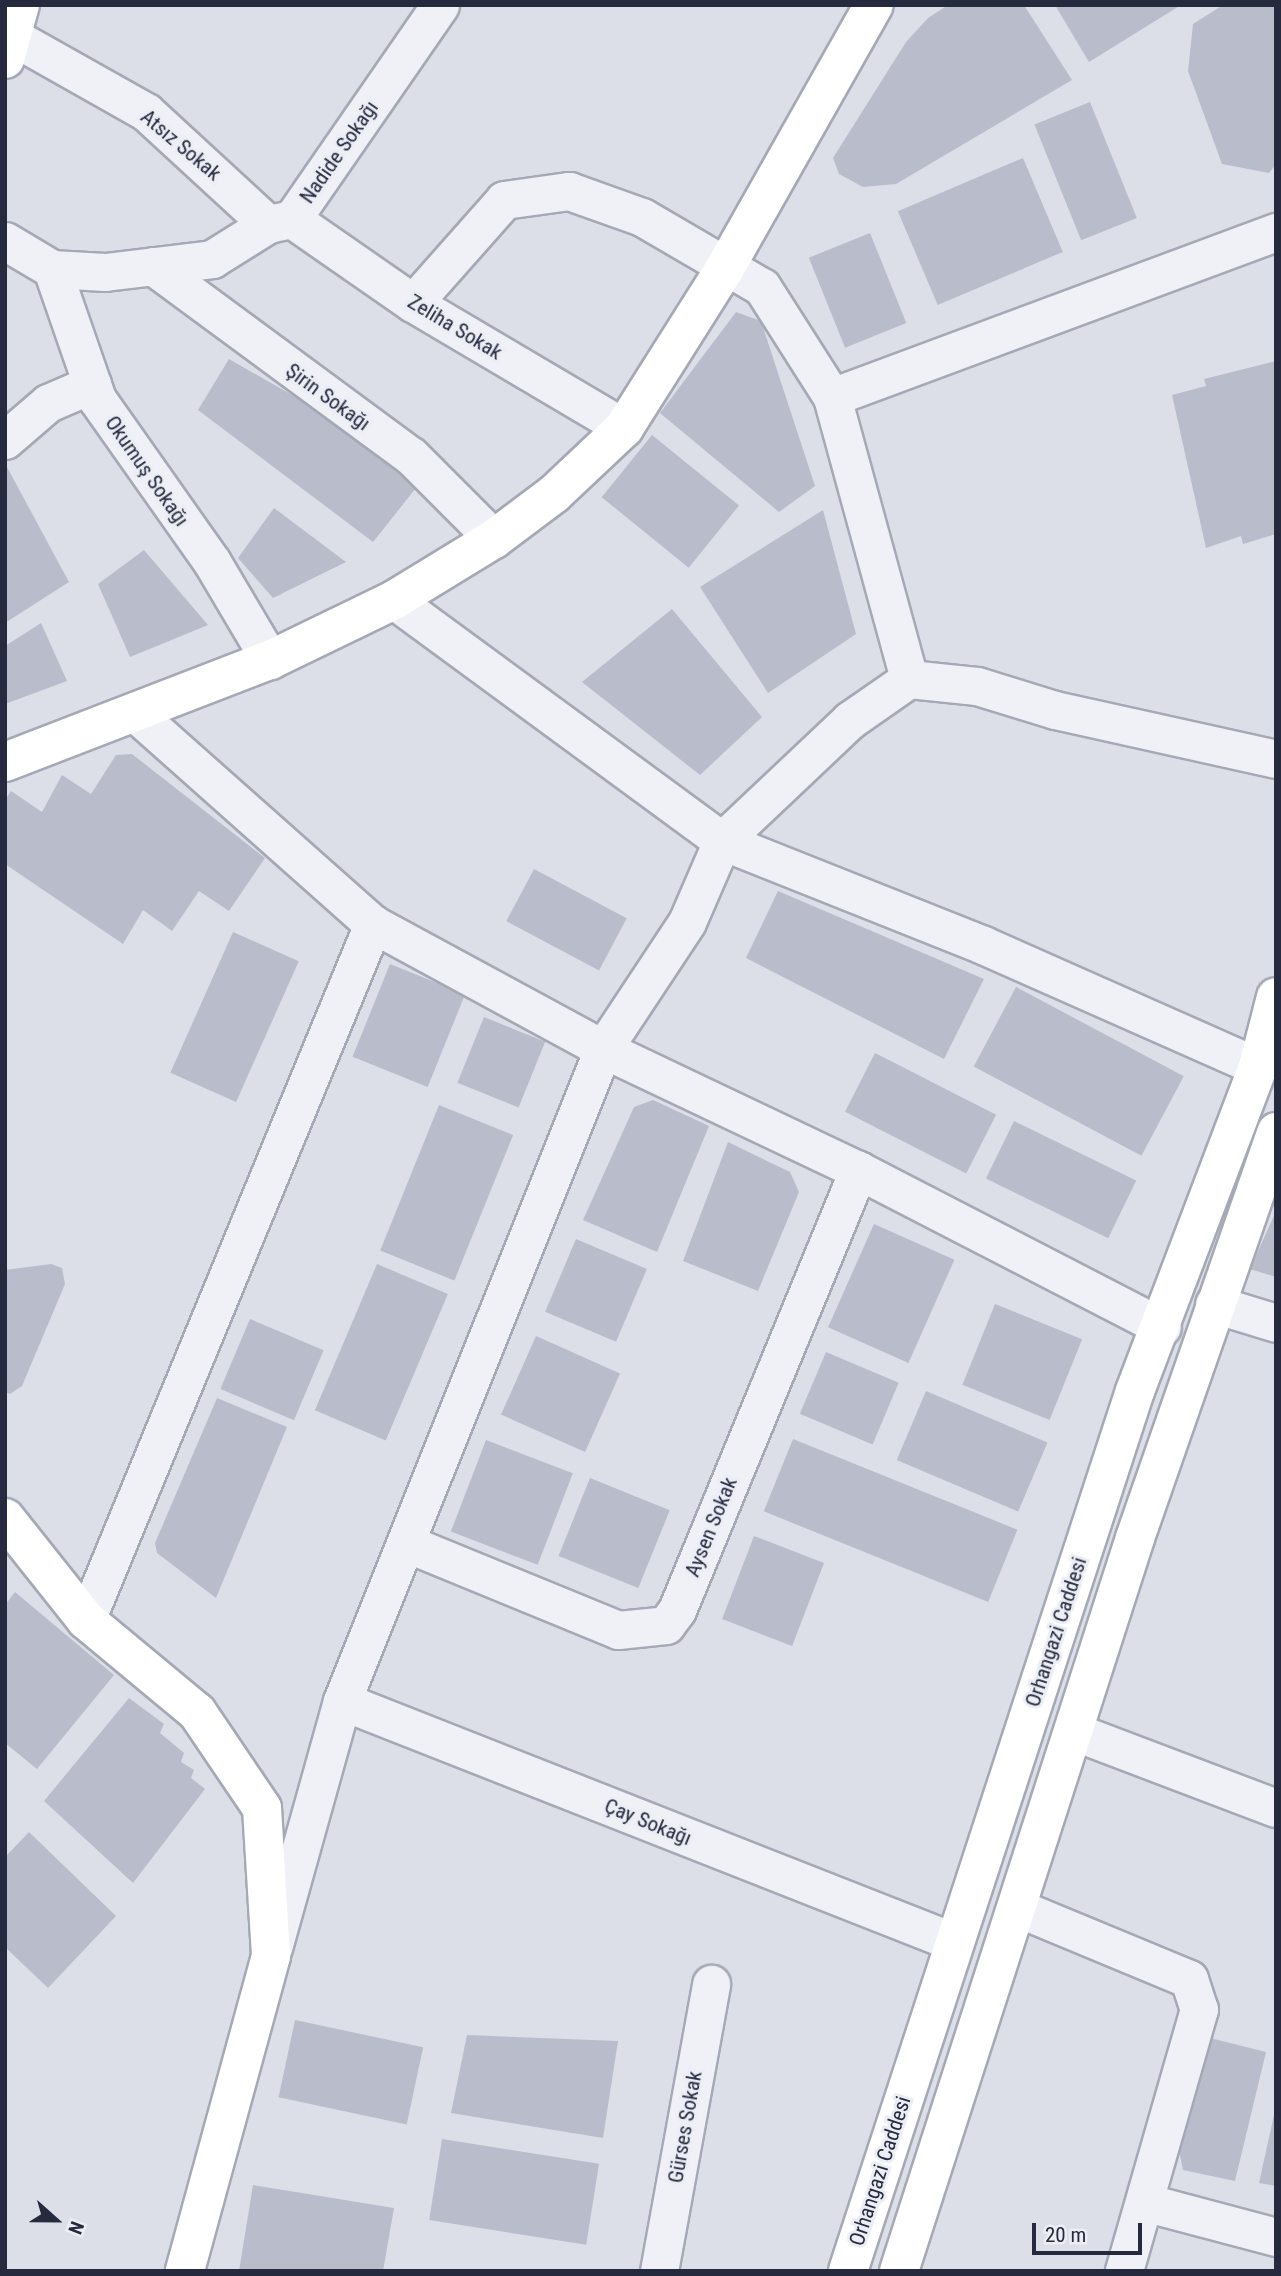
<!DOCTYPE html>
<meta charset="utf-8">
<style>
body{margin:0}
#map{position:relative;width:1281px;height:2276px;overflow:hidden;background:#dcdfe8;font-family:"Roboto Condensed",sans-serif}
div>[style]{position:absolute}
.building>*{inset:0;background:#b9bdcb;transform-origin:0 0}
.roads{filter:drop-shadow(2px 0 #a5a9b5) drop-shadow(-2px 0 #a5a9b5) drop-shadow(0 2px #a5a9b5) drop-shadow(0 -2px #a5a9b5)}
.street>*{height:37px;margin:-18.5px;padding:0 18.5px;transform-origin:18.5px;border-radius:18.5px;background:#eff1f6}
.secondary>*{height:38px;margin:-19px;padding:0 19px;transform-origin:19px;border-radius:19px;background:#fff}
span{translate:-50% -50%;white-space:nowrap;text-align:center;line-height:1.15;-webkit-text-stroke:6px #eceef5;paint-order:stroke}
.street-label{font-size:21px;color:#252a3f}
.frame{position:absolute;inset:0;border:7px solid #252a3f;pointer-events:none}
.north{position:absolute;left:21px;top:2185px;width:70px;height:70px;-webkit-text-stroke:5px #eceef5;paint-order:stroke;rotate:111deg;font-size:19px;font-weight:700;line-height:28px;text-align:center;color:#252a3f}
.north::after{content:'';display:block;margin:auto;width:24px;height:32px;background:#252a3f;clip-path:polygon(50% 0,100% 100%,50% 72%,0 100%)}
.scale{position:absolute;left:1032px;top:2223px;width:110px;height:32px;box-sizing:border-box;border:4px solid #252a3f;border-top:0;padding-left:9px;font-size:21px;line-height:24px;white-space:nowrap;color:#252a3f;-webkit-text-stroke:5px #eceef5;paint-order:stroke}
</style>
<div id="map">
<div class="building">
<i style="clip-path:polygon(948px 5px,1024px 5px,1072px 80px,896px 184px,863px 187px,839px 174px,833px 158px,906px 42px,928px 18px)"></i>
<i style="clip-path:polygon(1055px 5px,1181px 5px,1089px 62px)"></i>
<i style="clip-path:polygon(1223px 5px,1276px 5px,1276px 164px,1269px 173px,1222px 164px,1188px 71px,1193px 24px)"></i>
<i style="left:1090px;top:102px;width:125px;height:60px;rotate:68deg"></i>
<i style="left:1023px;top:158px;width:102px;height:136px;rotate:67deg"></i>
<i style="left:870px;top:233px;width:97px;height:66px;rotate:68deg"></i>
<i style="clip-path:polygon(736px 312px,761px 321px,815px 486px,779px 512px,660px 413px)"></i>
<i style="clip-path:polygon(229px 359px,329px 416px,416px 488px,373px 542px,198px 410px)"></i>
<i style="clip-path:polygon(1276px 361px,1276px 534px,1243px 544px,1241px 536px,1206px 548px,1172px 395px,1206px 386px,1204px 379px)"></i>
<i style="left:652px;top:435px;width:112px;height:80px;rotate:39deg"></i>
<i style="clip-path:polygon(7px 467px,69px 582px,5px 623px,5px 468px)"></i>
<i style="clip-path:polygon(274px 508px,346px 562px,273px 598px,238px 558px)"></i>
<i style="clip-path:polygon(823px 510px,856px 634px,768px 693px,700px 587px)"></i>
<i style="clip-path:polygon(144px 550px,208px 625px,130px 657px,98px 584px)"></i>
<i style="clip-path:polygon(672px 609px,762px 717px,700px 775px,582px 682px)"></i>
<i style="clip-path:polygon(41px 623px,67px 681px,5px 704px,5px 646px)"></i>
<i style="clip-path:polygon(132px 754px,265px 858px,229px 911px,199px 891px,172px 931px,143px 910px,123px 944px,5px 864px,5px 800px,11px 791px,42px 812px,62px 775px,91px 794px,116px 755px)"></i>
<i style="left:534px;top:869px;width:105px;height:59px;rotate:28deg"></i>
<i style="clip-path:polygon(778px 891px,984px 979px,944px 1059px,746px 958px)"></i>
<i style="left:233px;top:932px;width:72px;height:154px;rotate:24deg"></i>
<i style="left:390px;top:964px;width:81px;height:100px;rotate:22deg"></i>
<i style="left:1016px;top:987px;width:190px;height:90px;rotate:28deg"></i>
<i style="left:484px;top:1017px;width:66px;height:71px;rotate:22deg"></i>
<i style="left:875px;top:1053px;width:136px;height:66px;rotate:27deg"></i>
<i style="clip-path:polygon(653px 1100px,709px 1126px,657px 1252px,583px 1220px,634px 1107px)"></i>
<i style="left:439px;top:1105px;width:80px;height:157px;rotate:22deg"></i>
<i style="left:1014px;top:1121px;width:136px;height:64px;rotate:26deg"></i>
<i style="clip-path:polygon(728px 1142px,790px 1172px,799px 1192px,758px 1291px,683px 1261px)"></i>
<i style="clip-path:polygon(1276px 1211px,1276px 1277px,1250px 1269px)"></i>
<i style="left:874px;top:1224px;width:88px;height:113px;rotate:24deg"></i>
<i style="left:576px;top:1239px;width:77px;height:79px;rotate:23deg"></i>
<i style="clip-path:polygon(51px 1264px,62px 1268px,65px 1284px,22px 1386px,10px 1394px,5px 1392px,5px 1270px)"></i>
<i style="left:377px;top:1264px;width:77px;height:159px;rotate:23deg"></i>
<i style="left:995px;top:1304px;width:94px;height:87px;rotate:22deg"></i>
<i style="left:250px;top:1319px;width:80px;height:76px;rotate:23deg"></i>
<i style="left:536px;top:1336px;width:92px;height:86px;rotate:24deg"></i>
<i style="left:826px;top:1352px;width:79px;height:67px;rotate:23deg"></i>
<i style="left:926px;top:1391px;width:132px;height:75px;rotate:23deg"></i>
<i style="clip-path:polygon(217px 1398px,287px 1427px,216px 1598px,157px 1553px,155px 1543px)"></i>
<i style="left:793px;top:1439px;width:242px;height:78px;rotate:22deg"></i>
<i style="left:486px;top:1440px;width:93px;height:98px;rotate:21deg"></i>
<i style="left:590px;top:1478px;width:86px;height:84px;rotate:22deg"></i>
<i style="left:754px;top:1536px;width:75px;height:89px;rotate:21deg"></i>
<i style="clip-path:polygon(15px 1592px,114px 1675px,37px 1769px,5px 1743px,5px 1605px)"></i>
<i style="clip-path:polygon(129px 1698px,164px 1724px,160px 1733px,184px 1753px,181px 1762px,194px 1770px,191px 1778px,205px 1789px,133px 1883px,44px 1801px)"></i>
<i style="clip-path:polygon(29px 1832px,116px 1916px,48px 1988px,5px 1947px,5px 1857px)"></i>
<i style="left:295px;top:2020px;width:131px;height:79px;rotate:12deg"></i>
<i style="clip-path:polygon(467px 2035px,618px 2041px,603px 2138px,451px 2113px)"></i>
<i style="clip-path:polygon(1210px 2038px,1266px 2052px,1235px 2181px,1183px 2170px,1178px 2145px)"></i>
<i style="clip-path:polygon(1275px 2110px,1276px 2110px,1276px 2186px,1259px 2183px)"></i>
<i style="left:442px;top:2139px;width:159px;height:82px;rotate:9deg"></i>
<i style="clip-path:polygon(253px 2185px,394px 2208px,383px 2271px,239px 2271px)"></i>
</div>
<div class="roads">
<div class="street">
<i style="left:13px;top:37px;width:153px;rotate:29.4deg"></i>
<i style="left:146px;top:112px;width:166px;rotate:42.6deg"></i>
<i style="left:292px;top:219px;width:147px;rotate:34.8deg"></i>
<i style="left:413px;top:303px;width:245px;rotate:30.6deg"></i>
<i style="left:5px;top:241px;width:55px;rotate:30.8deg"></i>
<i style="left:52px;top:269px;width:53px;rotate:3.2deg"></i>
<i style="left:105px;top:272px;width:108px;rotate:-6.9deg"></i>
<i style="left:212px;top:259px;width:66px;rotate:-32deg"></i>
<i style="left:268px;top:224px;width:25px;rotate:-12deg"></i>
<i style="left:292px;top:219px;width:260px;rotate:-55.3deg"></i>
<i style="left:153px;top:266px;width:320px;rotate:36.4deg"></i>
<i style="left:411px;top:456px;width:117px;rotate:45deg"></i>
<i style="left:52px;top:269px;width:138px;rotate:70.9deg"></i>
<i style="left:97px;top:399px;width:199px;rotate:54.8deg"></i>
<i style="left:212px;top:562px;width:114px;rotate:59.4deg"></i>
<i style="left:413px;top:303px;width:137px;rotate:-48.5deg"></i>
<i style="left:504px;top:200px;width:66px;rotate:-7.9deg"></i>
<i style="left:569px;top:191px;width:77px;rotate:19.6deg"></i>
<i style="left:642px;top:217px;width:139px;rotate:30.3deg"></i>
<i style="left:762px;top:287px;width:130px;rotate:57.5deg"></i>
<i style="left:832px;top:397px;width:292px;rotate:74.7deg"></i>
<i style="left:832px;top:397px;width:474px;rotate:-20.4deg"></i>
<i style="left:5px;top:440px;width:57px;rotate:-40.7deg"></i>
<i style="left:48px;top:403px;width:48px;rotate:-23.4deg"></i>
<i style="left:394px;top:600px;width:407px;rotate:36.3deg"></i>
<i style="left:722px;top:841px;width:281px;rotate:21.7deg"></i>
<i style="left:983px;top:945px;width:301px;rotate:23.9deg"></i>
<i style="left:134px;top:712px;width:319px;rotate:41.6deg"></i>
<i style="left:373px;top:924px;width:262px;rotate:28.5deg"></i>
<i style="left:603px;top:1049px;width:282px;rotate:25.4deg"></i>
<i style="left:858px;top:1170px;width:342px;rotate:27.3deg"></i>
<i style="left:1214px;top:1304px;width:65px;rotate:17deg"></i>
<i style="left:406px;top:1543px;width:229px;rotate:22.3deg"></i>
<i style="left:618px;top:1630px;width:48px;rotate:-5.9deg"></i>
<i style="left:666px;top:1625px;width:19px;rotate:-54deg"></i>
<i style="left:677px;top:1610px;width:476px;rotate:-67.6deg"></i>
<i style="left:86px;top:1620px;width:753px;rotate:-67.59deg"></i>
<i style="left:342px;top:1701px;width:658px;rotate:21.49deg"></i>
<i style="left:1073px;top:1731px;width:217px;rotate:20.8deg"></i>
<i style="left:1018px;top:1908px;width:185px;rotate:22.5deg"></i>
<i style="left:1189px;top:1979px;width:32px;rotate:72deg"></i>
<i style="left:1199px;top:2009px;width:273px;rotate:106deg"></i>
<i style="left:273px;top:1948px;width:256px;rotate:-74.4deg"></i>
<i style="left:342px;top:1701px;width:702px;rotate:-68.18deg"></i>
<i style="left:603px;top:1049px;width:152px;rotate:-56.5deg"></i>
<i style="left:687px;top:922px;width:88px;rotate:-66.6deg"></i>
<i style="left:722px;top:841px;width:176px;rotate:-43.4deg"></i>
<i style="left:850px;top:720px;width:72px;rotate:-34.8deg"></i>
<i style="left:909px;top:679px;width:68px;rotate:5.9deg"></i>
<i style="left:977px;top:686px;width:82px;rotate:17.1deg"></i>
<i style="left:1055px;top:710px;width:226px;rotate:12.5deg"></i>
<i style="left:1144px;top:2202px;width:137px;rotate:14.9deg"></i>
<i style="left:659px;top:2271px;width:292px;rotate:-79.7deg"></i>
</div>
<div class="secondary">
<i style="left:5px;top:59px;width:56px;rotate:-74.5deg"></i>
<i style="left:5px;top:762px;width:284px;rotate:-21.1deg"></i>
<i style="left:270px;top:660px;width:138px;rotate:-25.8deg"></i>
<i style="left:394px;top:600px;width:117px;rotate:-31.4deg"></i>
<i style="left:494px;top:539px;width:75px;rotate:-36.9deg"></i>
<i style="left:554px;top:494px;width:96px;rotate:-43.3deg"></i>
<i style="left:624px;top:428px;width:189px;rotate:-57.7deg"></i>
<i style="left:725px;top:268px;width:302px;rotate:-60.5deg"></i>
<i style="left:5px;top:1518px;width:130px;rotate:51.5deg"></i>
<i style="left:86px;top:1620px;width:144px;rotate:39.7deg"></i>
<i style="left:197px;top:1712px;width:116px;rotate:55.9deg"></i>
<i style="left:262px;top:1808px;width:148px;rotate:86.5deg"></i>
<i style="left:271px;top:1956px;width:327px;rotate:105.3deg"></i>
<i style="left:848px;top:2271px;width:926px;rotate:-71.94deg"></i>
<i style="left:1135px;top:1391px;width:347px;rotate:-69.2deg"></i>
<i style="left:1258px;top:1067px;width:72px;rotate:-75.6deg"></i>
<i style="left:899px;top:2271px;width:770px;rotate:-72.15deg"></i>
<i style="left:1135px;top:1538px;width:430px;rotate:-70.8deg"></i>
</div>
</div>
<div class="street-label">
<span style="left:181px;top:145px;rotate:40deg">Atsız Sokak</span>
<span style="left:339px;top:152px;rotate:-55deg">Nadide Sokağı</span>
<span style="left:455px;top:327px;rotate:31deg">Zeliha Sokak</span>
<span style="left:328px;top:397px;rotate:36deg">Şirin Sokağı</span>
<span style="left:147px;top:471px;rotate:55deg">Okumuş Sokağı</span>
<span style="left:711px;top:1527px;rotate:-68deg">Aysen Sokak</span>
<span style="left:1056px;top:1632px;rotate:-72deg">Orhangazi Caddesi</span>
<span style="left:648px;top:1822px;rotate:22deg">Çay Sokağı</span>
<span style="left:685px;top:2127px;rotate:-80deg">Gürses Sokak</span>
<span style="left:880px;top:2171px;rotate:-72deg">Orhangazi Caddesi</span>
</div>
<div class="frame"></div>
<div class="north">N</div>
<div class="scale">20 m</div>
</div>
